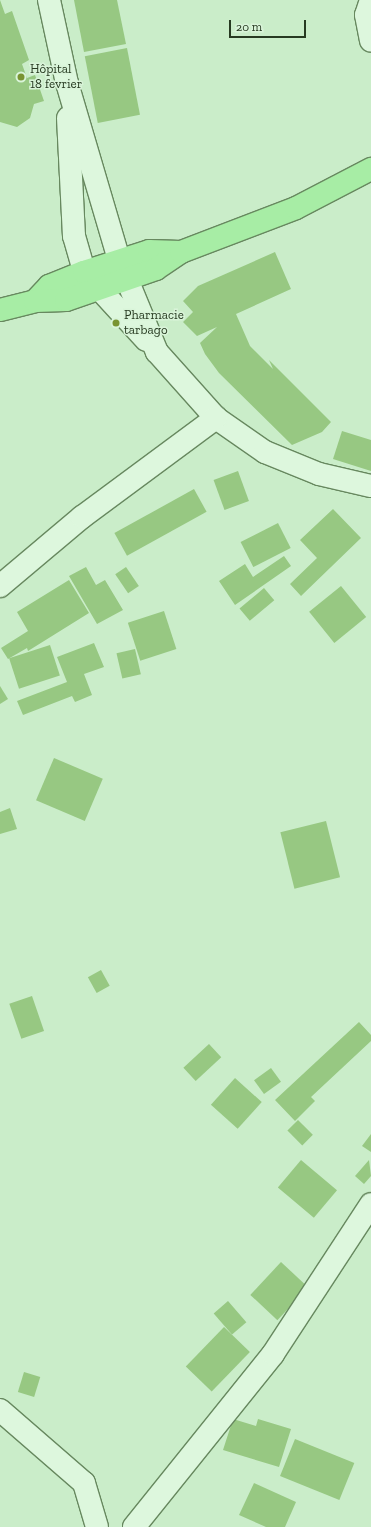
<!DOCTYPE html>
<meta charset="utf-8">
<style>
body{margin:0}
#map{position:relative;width:371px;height:1527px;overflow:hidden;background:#caedc9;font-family:"Zilla Slab",serif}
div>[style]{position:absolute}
.building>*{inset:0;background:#97c882;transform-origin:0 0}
.roads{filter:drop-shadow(1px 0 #67885f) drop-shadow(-1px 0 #67885f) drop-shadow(0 1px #67885f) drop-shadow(0 -1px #67885f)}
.minor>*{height:22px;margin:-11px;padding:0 11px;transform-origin:11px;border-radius:11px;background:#ddf7dd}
.major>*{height:22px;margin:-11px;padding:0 11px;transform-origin:11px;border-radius:11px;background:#a7eda5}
.dots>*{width:11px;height:11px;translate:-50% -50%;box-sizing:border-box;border:2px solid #d9f4d9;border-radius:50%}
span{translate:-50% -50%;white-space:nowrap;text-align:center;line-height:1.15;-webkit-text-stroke:3px #d9f4d9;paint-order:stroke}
.poi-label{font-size:13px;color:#273a21}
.left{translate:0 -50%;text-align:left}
.scale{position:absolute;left:229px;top:20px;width:77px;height:18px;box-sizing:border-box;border:2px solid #273a21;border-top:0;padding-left:5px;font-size:12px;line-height:14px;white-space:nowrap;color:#273a21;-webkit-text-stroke:3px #d9f4d9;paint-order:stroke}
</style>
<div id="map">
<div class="building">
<i style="clip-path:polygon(0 0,5px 14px,12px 11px,29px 60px,22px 64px,27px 78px,35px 75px,44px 101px,34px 104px,30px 118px,17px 127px,0 122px)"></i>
<i style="clip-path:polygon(74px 0,117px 0,126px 44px,84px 52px)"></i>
<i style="left:127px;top:48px;width:68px;height:43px;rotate:79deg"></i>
<i style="clip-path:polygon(275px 252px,291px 289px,236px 314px,250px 346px,273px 369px,269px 360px,331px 422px,322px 432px,292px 445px,219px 373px,205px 354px,200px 343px,217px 327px,197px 336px,183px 322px,193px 312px,183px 301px,198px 286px)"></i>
<i style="clip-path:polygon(342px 431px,371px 440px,371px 471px,333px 459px)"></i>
<i style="left:238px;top:471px;width:32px;height:26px;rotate:70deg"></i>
<i style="left:194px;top:489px;width:26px;height:91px;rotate:61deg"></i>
<i style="clip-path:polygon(333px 509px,361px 538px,301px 596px,290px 584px,317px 558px,300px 540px)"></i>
<i style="left:278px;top:523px;width:28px;height:42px;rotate:63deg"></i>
<i style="clip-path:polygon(284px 556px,291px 566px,235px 605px,219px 581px,245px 564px,253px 577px)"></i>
<i style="clip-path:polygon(86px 567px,96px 585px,105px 580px,123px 610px,97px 624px,69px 576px)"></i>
<i style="left:126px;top:567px;width:23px;height:13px;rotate:56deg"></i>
<i style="clip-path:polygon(69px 580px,89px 613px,28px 651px,27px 648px,8px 659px,1px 648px,28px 631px,17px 612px)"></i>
<i style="left:341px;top:586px;width:40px;height:41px;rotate:51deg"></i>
<i style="left:264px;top:588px;width:16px;height:32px;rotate:50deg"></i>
<i style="left:164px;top:611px;width:40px;height:38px;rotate:72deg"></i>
<i style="clip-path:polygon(94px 643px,104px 667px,84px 674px,92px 695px,75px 702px,72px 696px,23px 715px,17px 701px,67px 682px,57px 657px)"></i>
<i style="left:50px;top:645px;width:32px;height:43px;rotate:72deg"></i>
<i style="left:135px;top:649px;width:26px;height:19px;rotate:77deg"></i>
<i style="clip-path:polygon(0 686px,8px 699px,0 704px)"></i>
<i style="left:54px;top:758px;width:53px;height:46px;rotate:23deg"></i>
<i style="clip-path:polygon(10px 808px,17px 829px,0 834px,0 812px)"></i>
<i style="left:326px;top:821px;width:58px;height:47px;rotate:76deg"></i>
<i style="left:101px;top:970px;width:18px;height:15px;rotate:61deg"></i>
<i style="left:32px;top:996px;width:37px;height:24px;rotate:71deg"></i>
<i style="clip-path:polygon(359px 1022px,371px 1035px,371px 1041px,311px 1097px,315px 1101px,295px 1121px,275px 1100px)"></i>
<i style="left:209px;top:1044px;width:18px;height:35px;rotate:47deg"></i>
<i style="left:271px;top:1068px;width:17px;height:21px;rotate:54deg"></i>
<i style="left:235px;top:1078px;width:36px;height:36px;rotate:42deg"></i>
<i style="left:298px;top:1120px;width:21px;height:15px;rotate:45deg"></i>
<i style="clip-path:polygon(371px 1134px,371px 1152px,362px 1146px)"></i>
<i style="left:301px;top:1160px;width:47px;height:36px;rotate:40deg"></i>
<i style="clip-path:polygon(369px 1160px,371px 1176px,364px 1184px,355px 1176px)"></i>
<i style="left:281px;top:1262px;width:37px;height:45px;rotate:43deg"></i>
<i style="left:228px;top:1301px;width:28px;height:19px;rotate:49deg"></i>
<i style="left:224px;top:1327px;width:36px;height:55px;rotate:44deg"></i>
<i style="left:24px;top:1372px;width:17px;height:21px;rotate:17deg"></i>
<i style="clip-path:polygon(233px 1419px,256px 1426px,258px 1419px,291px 1429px,279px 1467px,223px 1450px)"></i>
<i style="left:295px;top:1439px;width:64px;height:40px;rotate:22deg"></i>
<i style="clip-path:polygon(254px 1483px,296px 1502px,285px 1527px,266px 1527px,239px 1515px)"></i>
</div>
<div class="roads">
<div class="minor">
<i style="left:49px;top:0;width:85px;rotate:77.8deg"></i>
<i style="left:67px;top:83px;width:184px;rotate:73.6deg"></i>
<i style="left:119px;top:260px;width:100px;rotate:67.6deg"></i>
<i style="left:157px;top:352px;width:89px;rotate:48.2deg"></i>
<i style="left:216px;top:418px;width:60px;rotate:34.8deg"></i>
<i style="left:265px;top:452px;width:58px;rotate:22.2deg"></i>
<i style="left:319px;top:474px;width:53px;rotate:13deg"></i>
<i style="left:371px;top:0;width:16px;rotate:108deg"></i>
<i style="left:366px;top:15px;width:26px;rotate:79deg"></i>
<i style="left:68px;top:118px;width:118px;rotate:87.1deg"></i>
<i style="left:74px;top:236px;width:37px;rotate:74deg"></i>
<i style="left:84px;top:272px;width:92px;rotate:47.6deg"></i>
<i style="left:0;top:586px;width:107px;rotate:-40.1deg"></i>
<i style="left:82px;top:517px;width:167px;rotate:-36.5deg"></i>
<i style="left:0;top:1410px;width:111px;rotate:41deg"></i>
<i style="left:84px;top:1483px;width:46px;rotate:73.5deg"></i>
<i style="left:134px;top:1527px;width:222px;rotate:-51.2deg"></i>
<i style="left:273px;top:1354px;width:179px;rotate:-56.8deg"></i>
</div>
<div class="major">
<i style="left:35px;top:301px;width:21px;rotate:-47deg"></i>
<i style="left:49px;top:286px;width:38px;rotate:-22deg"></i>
<i style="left:84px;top:272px;width:68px;rotate:-17.9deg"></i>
<i style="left:149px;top:251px;width:32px;rotate:2deg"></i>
<i style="left:0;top:310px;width:36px;rotate:-14deg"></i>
<i style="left:35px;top:301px;width:31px;rotate:-2deg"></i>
<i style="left:66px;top:300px;width:95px;rotate:-19deg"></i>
<i style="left:156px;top:269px;width:30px;rotate:-34deg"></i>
<i style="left:181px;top:252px;width:123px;rotate:-20.9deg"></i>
<i style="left:296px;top:208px;width:85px;rotate:-27.5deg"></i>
</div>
</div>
<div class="dots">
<i style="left:21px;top:77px;background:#799432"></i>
<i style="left:116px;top:323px;background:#799432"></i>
</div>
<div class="poi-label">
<span class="left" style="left:30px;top:77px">Hôpital<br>18 fevrier</span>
<span class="left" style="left:124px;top:323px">Pharmacie<br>tarbago</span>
</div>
<div class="scale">20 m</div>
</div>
